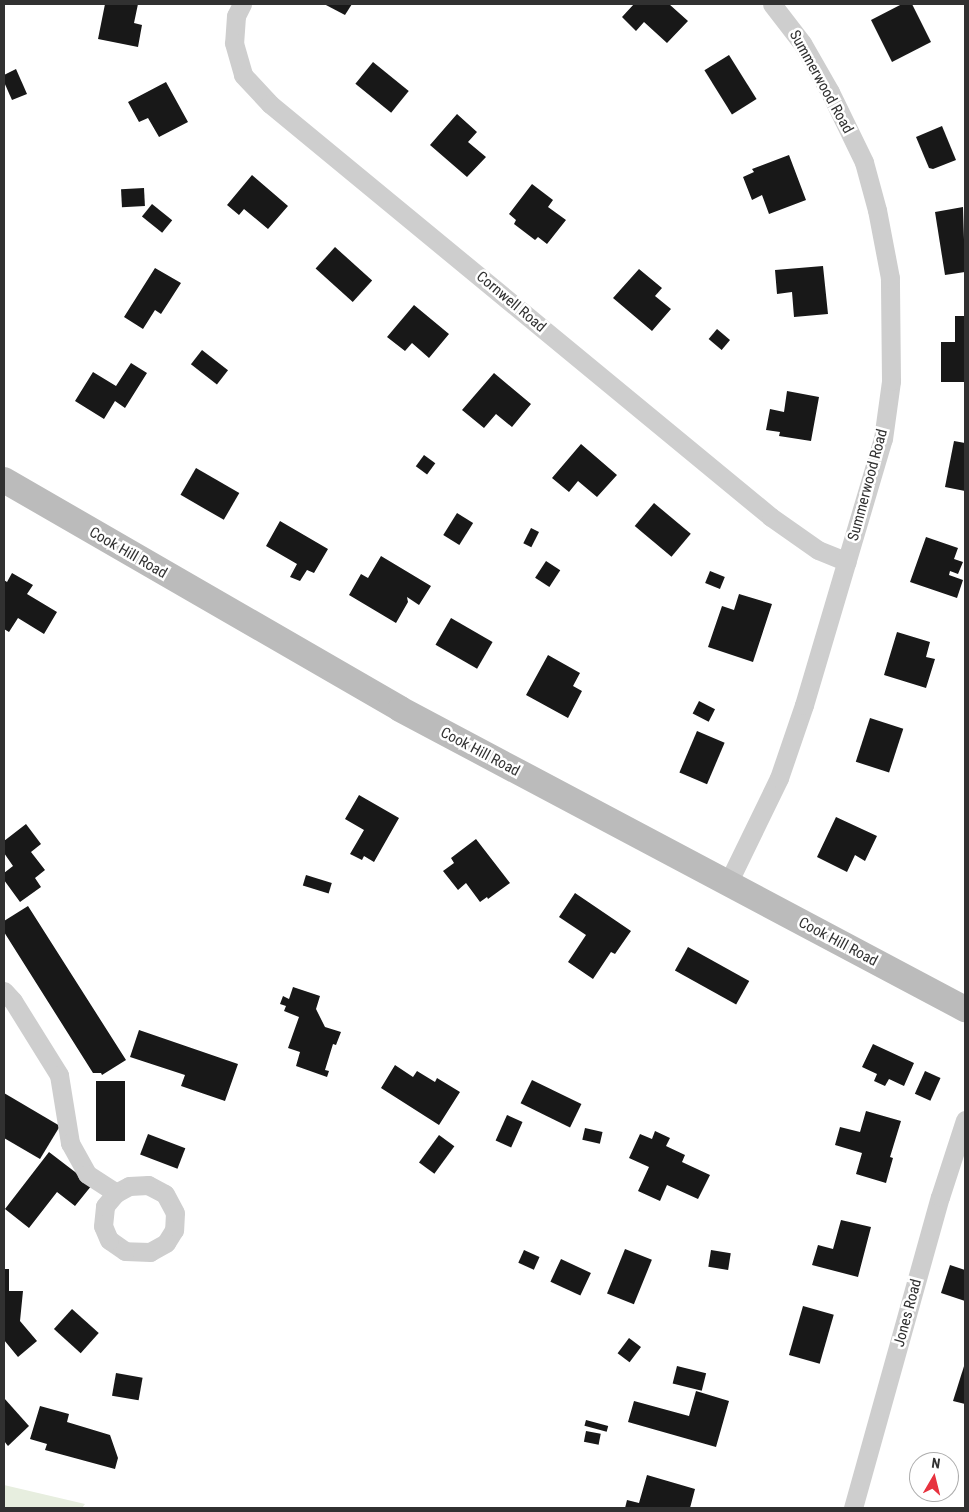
<!DOCTYPE html>
<style>
body{margin:0}
#map{position:relative;width:969px;height:1512px;overflow:hidden;background:#fff;font-family:"Roboto Condensed",sans-serif}
div>[style]{position:absolute}
.green>*{inset:0;background:#e7eedf}
.building>*{inset:0;background:#181818;transform-origin:0 0}
.street>*{height:19px;margin:-9.5px;padding:0 9.5px;transform-origin:9.5px;border-radius:9.5px;background:#cecece}
.secondary>*{height:26px;margin:-13px;padding:0 13px;transform-origin:13px;border-radius:13px;background:#bbb}
span{translate:-50% -50%;white-space:nowrap;text-align:center;line-height:1.15;-webkit-text-stroke:5px #fff;paint-order:stroke}
.street-label{font-size:15px;color:#313131}
.frame{position:absolute;inset:0;border:5px solid #313131;pointer-events:none}
.north{position:absolute;left:909px;top:1452px;width:50px;height:50px;box-sizing:border-box;background:#fff;border:1px solid #adadad;border-radius:50%;rotate:8deg;font-size:14px;font-weight:700;line-height:20px;text-align:center;color:#313131}
.north::after{content:'';display:block;margin:auto;width:18px;height:22px;background:#e7333f;clip-path:polygon(50% 0,100% 100%,50% 72%,0 100%)}
</style>
<div id="map">
<div class="green">
<i style="clip-path:polygon(4px 1485px,85px 1504px,82px 1508px,4px 1508px)"></i>
</div>
<div class="building">
<i style="clip-path:polygon(105px 4px,138px 4px,134px 23px,142px 25px,138px 47px,98px 39px)"></i>
<i style="clip-path:polygon(324px 4px,352px 4px,345px 15px)"></i>
<i style="clip-path:polygon(634px 4px,669px 4px,688px 21px,667px 43px,644px 22px,636px 31px,622px 17px)"></i>
<i style="clip-path:polygon(902px 4px,912px 4px,931px 42px,892px 62px,871px 20px)"></i>
<i style="left:729px;top:55px;width:52px;height:29px;rotate:58deg"></i>
<i style="left:373px;top:62px;width:46px;height:28px;rotate:39deg"></i>
<i style="clip-path:polygon(16px 69px,27px 94px,12px 100px,4px 82px,4px 75px)"></i>
<i style="clip-path:polygon(166px 82px,188px 122px,159px 137px,148px 118px,139px 122px,128px 102px)"></i>
<i style="clip-path:polygon(457px 114px,477px 132px,468px 142px,486px 157px,467px 177px,430px 145px)"></i>
<i style="clip-path:polygon(942px 126px,956px 160px,933px 169px,929px 168px,916px 137px)"></i>
<i style="clip-path:polygon(789px 155px,806px 200px,769px 214px,762px 195px,752px 200px,743px 177px,754px 172px,752px 169px)"></i>
<i style="clip-path:polygon(252px 175px,288px 206px,268px 229px,244px 209px,239px 215px,227px 205px)"></i>
<i style="clip-path:polygon(532px 184px,553px 200px,548px 207px,566px 220px,547px 244px,538px 237px,535px 240px,514px 224px,516px 220px,509px 214px)"></i>
<i style="left:144px;top:188px;width:18px;height:23px;rotate:87deg"></i>
<i style="left:152px;top:204px;width:26px;height:16px;rotate:39deg"></i>
<i style="clip-path:polygon(963px 207px,965px 272px,945px 275px,935px 212px)"></i>
<i style="left:335px;top:247px;width:50px;height:29px;rotate:42deg"></i>
<i style="clip-path:polygon(823px 266px,828px 314px,794px 317px,792px 292px,777px 294px,775px 270px)"></i>
<i style="clip-path:polygon(155px 268px,181px 283px,161px 314px,155px 310px,143px 329px,124px 317px)"></i>
<i style="clip-path:polygon(639px 269px,662px 288px,655px 296px,671px 309px,652px 331px,613px 298px)"></i>
<i style="clip-path:polygon(414px 305px,449px 334px,429px 358px,412px 343px,405px 351px,387px 337px)"></i>
<i style="clip-path:polygon(955px 316px,965px 316px,965px 382px,941px 382px,941px 342px,955px 342px)"></i>
<i style="left:717px;top:329px;width:17px;height:13px;rotate:40deg"></i>
<i style="left:202px;top:350px;width:33px;height:18px;rotate:38deg"></i>
<i style="clip-path:polygon(131px 363px,147px 373px,125px 408px,115px 401px,104px 419px,75px 401px,93px 372px,116px 386px)"></i>
<i style="clip-path:polygon(494px 373px,531px 404px,512px 427px,496px 414px,484px 428px,462px 410px)"></i>
<i style="clip-path:polygon(787px 391px,819px 397px,811px 441px,779px 436px,780px 432px,766px 430px,770px 409px,784px 412px)"></i>
<i style="clip-path:polygon(954px 441px,965px 443px,965px 491px,945px 487px)"></i>
<i style="clip-path:polygon(581px 444px,617px 475px,597px 497px,578px 481px,569px 492px,552px 478px)"></i>
<i style="left:424px;top:455px;width:14px;height:14px;rotate:36deg"></i>
<i style="left:196px;top:468px;width:50px;height:31px;rotate:30deg"></i>
<i style="left:654px;top:503px;width:48px;height:30px;rotate:40deg"></i>
<i style="left:457px;top:513px;width:19px;height:26px;rotate:32deg"></i>
<i style="clip-path:polygon(280px 521px,328px 549px,314px 573px,307px 570px,300px 581px,290px 577px,297px 564px,266px 546px)"></i>
<i style="left:531px;top:528px;width:9px;height:17px;rotate:27deg"></i>
<i style="clip-path:polygon(926px 537px,958px 548px,954px 559px,963px 562px,958px 574px,950px 571px,949px 575px,963px 580px,957px 598px,910px 582px)"></i>
<i style="clip-path:polygon(381px 556px,431px 586px,419px 605px,407px 597px,408px 602px,396px 623px,349px 595px,361px 574px,368px 578px)"></i>
<i style="left:546px;top:561px;width:17px;height:20px;rotate:33deg"></i>
<i style="left:710px;top:571px;width:16px;height:13px;rotate:22deg"></i>
<i style="clip-path:polygon(12px 573px,33px 585px,27px 594px,57px 612px,44px 634px,18px 618px,9px 632px,4px 629px,4px 580px,7px 582px)"></i>
<i style="clip-path:polygon(739px 594px,772px 604px,753px 662px,708px 647px,722px 606px,734px 610px)"></i>
<i style="left:451px;top:618px;width:48px;height:31px;rotate:30deg"></i>
<i style="clip-path:polygon(897px 632px,930px 642px,926px 657px,935px 659px,926px 688px,884px 675px)"></i>
<i style="clip-path:polygon(548px 655px,580px 673px,573px 686px,582px 691px,568px 718px,526px 695px)"></i>
<i style="left:699px;top:701px;width:18px;height:14px;rotate:27deg"></i>
<i style="left:870px;top:718px;width:35px;height:46px;rotate:18deg"></i>
<i style="left:697px;top:731px;width:30px;height:45px;rotate:23deg"></i>
<i style="clip-path:polygon(359px 795px,399px 818px,374px 862px,364px 856px,362px 860px,350px 854px,364px 830px,345px 819px)"></i>
<i style="clip-path:polygon(836px 817px,877px 836px,865px 861px,855px 855px,847px 872px,817px 857px)"></i>
<i style="clip-path:polygon(26px 824px,41px 844px,31px 852px,45px 870px,35px 878px,41px 887px,20px 902px,4px 880px,4px 873px,13px 866px,4px 853px,4px 841px)"></i>
<i style="clip-path:polygon(476px 839px,510px 883px,488px 899px,487px 897px,480px 902px,466px 883px,458px 890px,443px 871px,454px 863px,451px 858px)"></i>
<i style="left:306px;top:875px;width:27px;height:11px;rotate:17deg"></i>
<i style="clip-path:polygon(575px 893px,631px 931px,615px 954px,611px 952px,593px 979px,568px 962px,586px 935px,559px 917px)"></i>
<i style="clip-path:polygon(28px 906px,126px 1060px,102px 1075px,101px 1073px,93px 1073px,4px 932px,4px 921px)"></i>
<i style="left:688px;top:947px;width:70px;height:27px;rotate:29deg"></i>
<i style="clip-path:polygon(293px 987px,320px 996px,316px 1009px,325px 1027px,341px 1032px,336px 1045px,333px 1044px,325px 1070px,329px 1071px,327px 1077px,296px 1066px,300px 1052px,288px 1048px,299px 1017px,284px 1011px,286px 1006px,280px 1004px,283px 996px,289px 999px)"></i>
<i style="clip-path:polygon(139px 1030px,238px 1064px,225px 1101px,181px 1086px,185px 1075px,130px 1057px)"></i>
<i style="clip-path:polygon(873px 1044px,914px 1063px,904px 1086px,889px 1079px,885px 1086px,874px 1081px,877px 1074px,862px 1067px)"></i>
<i style="clip-path:polygon(395px 1065px,413px 1077px,417px 1071px,435px 1082px,437px 1078px,460px 1092px,439px 1125px,381px 1088px)"></i>
<i style="left:925px;top:1071px;width:17px;height:25px;rotate:24deg"></i>
<i style="left:532px;top:1080px;width:55px;height:26px;rotate:26deg"></i>
<i style="left:96px;top:1081px;width:29px;height:60px"></i>
<i style="clip-path:polygon(4px 1093px,60px 1126px,40px 1159px,4px 1138px)"></i>
<i style="clip-path:polygon(866px 1111px,901px 1121px,890px 1157px,893px 1158px,886px 1183px,856px 1174px,862px 1153px,835px 1145px,840px 1127px,860px 1132px)"></i>
<i style="left:507px;top:1115px;width:17px;height:28px;rotate:24deg"></i>
<i style="left:585px;top:1128px;width:18px;height:12px;rotate:13deg"></i>
<i style="clip-path:polygon(655px 1131px,670px 1138px,666px 1146px,685px 1155px,682px 1162px,710px 1175px,698px 1199px,667px 1185px,660px 1201px,638px 1191px,649px 1167px,629px 1158px,640px 1134px,652px 1139px)"></i>
<i style="left:148px;top:1134px;width:40px;height:22px;rotate:21deg"></i>
<i style="left:439px;top:1135px;width:19px;height:34px;rotate:36deg"></i>
<i style="clip-path:polygon(49px 1152px,92px 1185px,75px 1206px,57px 1192px,29px 1228px,5px 1209px)"></i>
<i style="clip-path:polygon(841px 1220px,871px 1227px,858px 1277px,812px 1265px,818px 1245px,833px 1249px)"></i>
<i style="left:625px;top:1249px;width:29px;height:48px;rotate:22deg"></i>
<i style="left:524px;top:1250px;width:17px;height:14px;rotate:24deg"></i>
<i style="left:711px;top:1250px;width:20px;height:17px;rotate:9deg"></i>
<i style="left:561px;top:1259px;width:33px;height:25px;rotate:25deg"></i>
<i style="clip-path:polygon(950px 1265px,965px 1270px,965px 1301px,941px 1293px)"></i>
<i style="clip-path:polygon(4px 1269px,9px 1269px,9px 1291px,23px 1291px,20px 1321px,37px 1341px,18px 1357px,4px 1340px)"></i>
<i style="left:803px;top:1306px;width:32px;height:51px;rotate:16deg"></i>
<i style="left:72px;top:1309px;width:36px;height:27px;rotate:42deg"></i>
<i style="left:629px;top:1338px;width:15px;height:19px;rotate:37deg"></i>
<i style="clip-path:polygon(965px 1363px,965px 1404px,953px 1401px)"></i>
<i style="left:677px;top:1366px;width:30px;height:18px;rotate:14deg"></i>
<i style="left:116px;top:1373px;width:27px;height:23px;rotate:10deg"></i>
<i style="clip-path:polygon(696px 1391px,729px 1401px,716px 1447px,628px 1422px,634px 1401px,689px 1416px)"></i>
<i style="clip-path:polygon(4px 1398px,29px 1426px,8px 1446px,4px 1441px)"></i>
<i style="clip-path:polygon(40px 1406px,69px 1414px,67px 1422px,110px 1435px,118px 1458px,115px 1469px,45px 1450px,47px 1444px,30px 1439px)"></i>
<i style="left:586px;top:1420px;width:23px;height:6px;rotate:15deg"></i>
<i style="left:586px;top:1431px;width:15px;height:11px;rotate:11deg"></i>
<i style="clip-path:polygon(647px 1475px,695px 1489px,690px 1508px,625px 1508px,627px 1500px,639px 1503px)"></i>
</div>
<div class="street">
<i style="left:242px;top:4px;width:13px;rotate:117deg"></i>
<i style="left:236px;top:16px;width:27px;rotate:94deg"></i>
<i style="left:234px;top:43px;width:33px;rotate:74deg"></i>
<i style="left:243px;top:75px;width:40px;rotate:47deg"></i>
<i style="left:270px;top:104px;width:649px;rotate:39.5deg"></i>
<i style="left:771px;top:517px;width:57px;rotate:35.1deg"></i>
<i style="left:818px;top:550px;width:31px;rotate:22deg"></i>
<i style="left:728px;top:883px;width:117px;rotate:-64.1deg"></i>
<i style="left:779px;top:778px;width:77px;rotate:-71.1deg"></i>
<i style="left:804px;top:705px;width:277px;rotate:-73.5deg"></i>
<i style="left:883px;top:439px;width:59px;rotate:-82.1deg"></i>
<i style="left:891px;top:381px;width:103px;rotate:-90.6deg"></i>
<i style="left:890px;top:278px;width:69px;rotate:-100.8deg"></i>
<i style="left:877px;top:210px;width:50px;rotate:-105.2deg"></i>
<i style="left:864px;top:162px;width:78px;rotate:-115.9deg"></i>
<i style="left:830px;top:92px;width:56px;rotate:-119.7deg"></i>
<i style="left:802px;top:43px;width:49px;rotate:-127.6deg"></i>
<i style="left:4px;top:991px;width:13px;rotate:48deg"></i>
<i style="left:13px;top:1001px;width:87px;rotate:58.1deg"></i>
<i style="left:59px;top:1075px;width:69px;rotate:80.8deg"></i>
<i style="left:70px;top:1143px;width:35px;rotate:61deg"></i>
<i style="left:87px;top:1174px;width:35px;rotate:33deg"></i>
<i style="left:148px;top:1185px;width:19px;rotate:28deg"></i>
<i style="left:165px;top:1194px;width:21px;rotate:62deg"></i>
<i style="left:175px;top:1213px;width:17px;rotate:93deg"></i>
<i style="left:174px;top:1230px;width:15px;rotate:122deg"></i>
<i style="left:166px;top:1243px;width:18px;rotate:151deg"></i>
<i style="left:150px;top:1252px;width:25px;rotate:-178deg"></i>
<i style="left:125px;top:1251px;width:19px;rotate:-145deg"></i>
<i style="left:109px;top:1240px;width:15px;rotate:-113deg"></i>
<i style="left:103px;top:1226px;width:20px;rotate:-84deg"></i>
<i style="left:105px;top:1206px;width:17px;rotate:-50deg"></i>
<i style="left:116px;top:1193px;width:15px;rotate:-28deg"></i>
<i style="left:129px;top:1186px;width:19px;rotate:-3deg"></i>
<i style="left:853px;top:1508px;width:323px;rotate:-74.4deg"></i>
<i style="left:940px;top:1197px;width:81px;rotate:-72deg"></i>
</div>
<div class="secondary">
<i style="left:4px;top:480px;width:457px;rotate:30deg"></i>
<i style="left:400px;top:709px;width:640px;rotate:27.97deg"></i>
</div>
<div class="street-label">
<span style="left:821px;top:82px;rotate:61deg">Summerwood Road</span>
<span style="left:511px;top:302px;rotate:40deg">Cornwell Road</span>
<span style="left:868px;top:485px;rotate:-75deg">Summerwood Road</span>
<span style="left:128px;top:553px;rotate:30deg">Cook Hill Road</span>
<span style="left:480px;top:752px;rotate:28deg">Cook Hill Road</span>
<span style="left:838px;top:942px;rotate:28deg">Cook Hill Road</span>
<span style="left:908px;top:1313px;rotate:-75deg">Jones Road</span>
</div>
<div class="frame"></div>
<div class="north">N</div>
</div>
